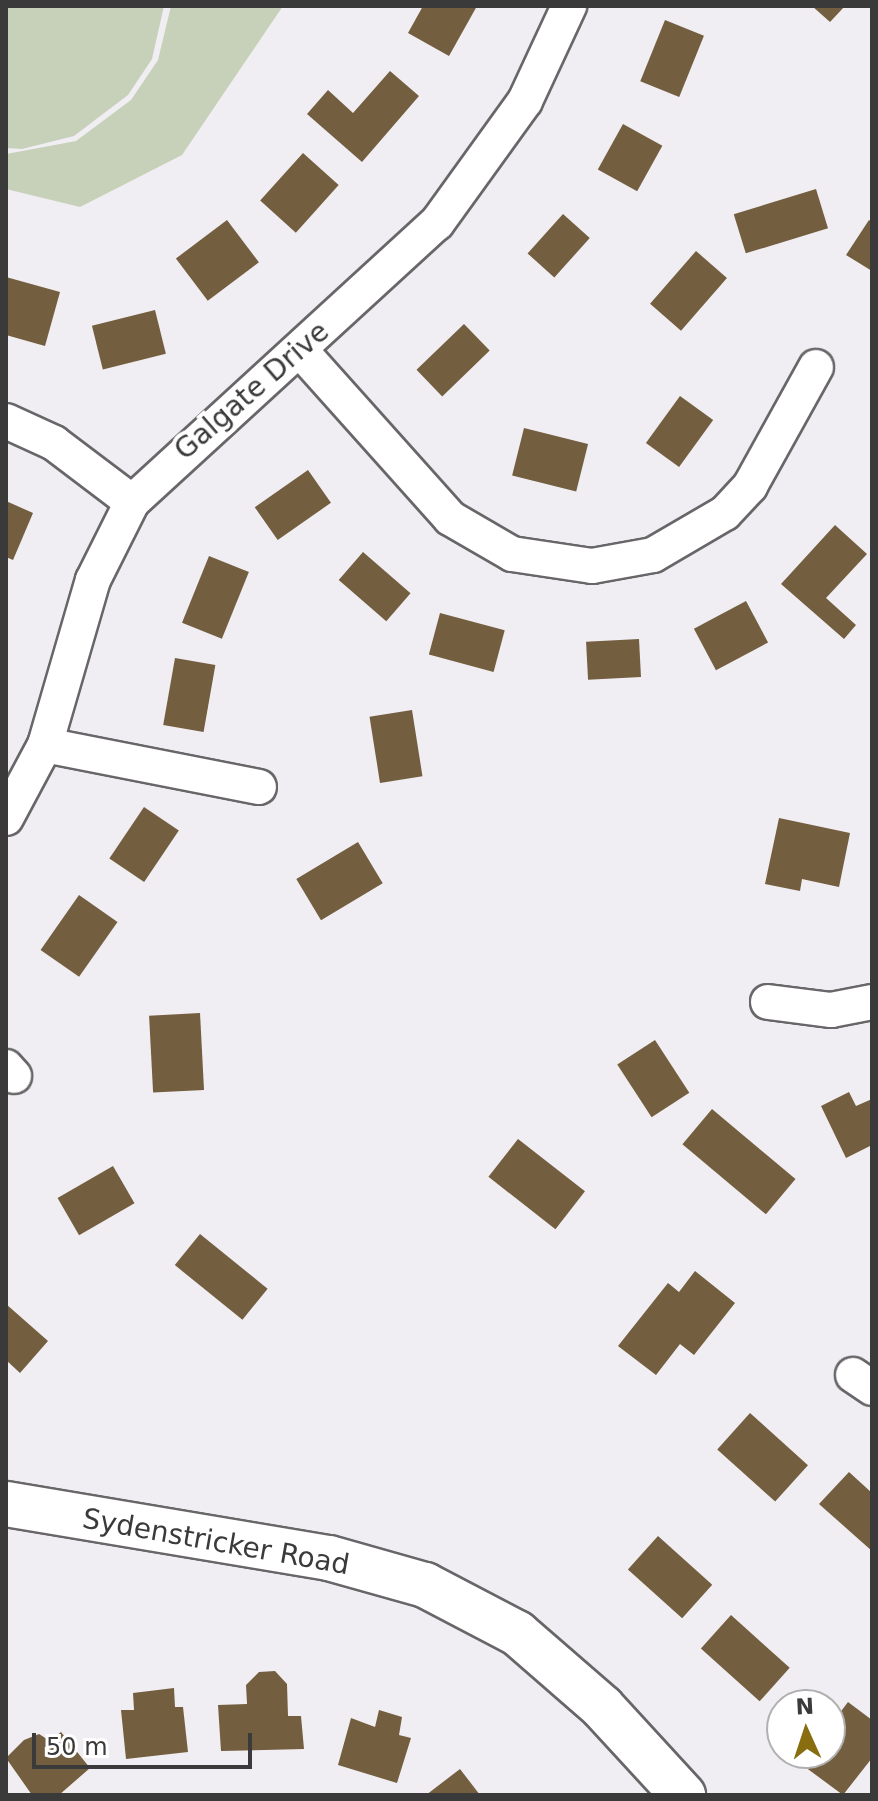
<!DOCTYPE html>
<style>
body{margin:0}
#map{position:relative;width:878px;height:1801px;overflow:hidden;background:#f0eef2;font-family:"DejaVu Sans",sans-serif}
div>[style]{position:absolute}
.green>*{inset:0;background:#c7d1ba}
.building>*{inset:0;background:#735e3f;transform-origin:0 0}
.roads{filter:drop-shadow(2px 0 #686669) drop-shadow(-2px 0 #686669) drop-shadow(0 2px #686669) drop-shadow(0 -2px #686669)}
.street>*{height:34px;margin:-17px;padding:0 17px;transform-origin:17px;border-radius:17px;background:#fff}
.secondary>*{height:44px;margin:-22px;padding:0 22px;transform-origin:22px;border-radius:22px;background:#fff}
span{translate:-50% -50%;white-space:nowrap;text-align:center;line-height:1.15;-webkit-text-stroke:8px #fff;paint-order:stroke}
.street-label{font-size:28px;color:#3b3a3b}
.frame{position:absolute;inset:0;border:8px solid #3b3a3b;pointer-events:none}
.north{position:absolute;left:766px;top:1689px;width:80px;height:80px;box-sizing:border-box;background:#fff;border:2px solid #b1b0b1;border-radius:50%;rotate:357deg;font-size:22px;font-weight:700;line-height:32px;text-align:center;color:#3b3a3b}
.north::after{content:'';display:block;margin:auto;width:28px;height:36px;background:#886e0e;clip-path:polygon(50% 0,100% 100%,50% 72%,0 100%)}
.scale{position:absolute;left:32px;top:1733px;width:220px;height:36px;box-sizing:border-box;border:4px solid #3b3a3b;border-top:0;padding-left:10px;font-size:24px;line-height:28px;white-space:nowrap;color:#3b3a3b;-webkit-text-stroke:6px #fff;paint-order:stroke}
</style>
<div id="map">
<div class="green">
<i style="clip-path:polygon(6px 6px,164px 6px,152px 59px,128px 95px,74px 136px,22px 149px,6px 148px)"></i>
<i style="clip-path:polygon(171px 6px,283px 6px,182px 155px,80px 207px,6px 189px,6px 154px,76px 141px,131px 100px,158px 60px)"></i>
</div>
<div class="building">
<i style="clip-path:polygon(423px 6px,477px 6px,449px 56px,408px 33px)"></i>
<i style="clip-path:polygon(812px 6px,845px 6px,830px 22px)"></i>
<i style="left:665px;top:20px;width:42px;height:66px;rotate:22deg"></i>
<i style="clip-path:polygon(390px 71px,419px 96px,362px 162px,307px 114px,328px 90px,353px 113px)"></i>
<i style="left:623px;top:124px;width:45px;height:52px;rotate:29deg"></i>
<i style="left:303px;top:153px;width:48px;height:64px;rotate:42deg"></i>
<i style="left:816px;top:189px;width:41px;height:86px;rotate:73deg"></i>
<i style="left:563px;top:214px;width:36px;height:53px;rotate:42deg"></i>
<i style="left:227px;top:220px;width:53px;height:64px;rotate:53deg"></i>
<i style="clip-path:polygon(869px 220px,872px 222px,872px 271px,846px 255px)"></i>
<i style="left:696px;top:251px;width:41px;height:70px;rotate:41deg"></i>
<i style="clip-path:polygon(6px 277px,60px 292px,45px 346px,6px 335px)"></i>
<i style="left:155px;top:310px;width:45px;height:65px;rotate:76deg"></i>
<i style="left:464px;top:324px;width:37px;height:66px;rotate:46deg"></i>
<i style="left:680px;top:396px;width:41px;height:58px;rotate:36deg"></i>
<i style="left:524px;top:428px;width:66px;height:49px;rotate:14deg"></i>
<i style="left:308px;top:470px;width:40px;height:65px;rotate:55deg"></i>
<i style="clip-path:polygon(6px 501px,33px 513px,13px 560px,6px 557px)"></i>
<i style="clip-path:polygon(835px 525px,867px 554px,826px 598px,856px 625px,844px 639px,781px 584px)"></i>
<i style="left:363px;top:552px;width:63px;height:37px;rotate:41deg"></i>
<i style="left:209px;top:556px;width:43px;height:72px;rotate:22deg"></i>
<i style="left:746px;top:601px;width:47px;height:59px;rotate:62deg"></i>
<i style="left:440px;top:613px;width:67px;height:43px;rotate:15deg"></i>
<i style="left:639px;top:639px;width:38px;height:53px;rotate:87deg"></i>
<i style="left:175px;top:658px;width:41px;height:68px;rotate:10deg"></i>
<i style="left:412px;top:710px;width:67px;height:43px;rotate:81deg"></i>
<i style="left:144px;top:807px;width:42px;height:62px;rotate:34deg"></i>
<i style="clip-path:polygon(779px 818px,850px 833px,839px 887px,802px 879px,800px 891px,765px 884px)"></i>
<i style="left:358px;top:842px;width:48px;height:72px;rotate:59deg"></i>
<i style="left:79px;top:895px;width:47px;height:67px;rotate:35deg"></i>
<i style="left:200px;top:1013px;width:77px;height:51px;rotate:87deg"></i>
<i style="left:655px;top:1040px;width:63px;height:45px;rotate:57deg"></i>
<i style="clip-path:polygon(849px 1092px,856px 1106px,872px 1099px,872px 1145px,846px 1158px,821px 1106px)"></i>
<i style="left:712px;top:1109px;width:109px;height:46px;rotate:40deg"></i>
<i style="left:518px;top:1139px;width:85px;height:48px;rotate:38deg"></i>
<i style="left:113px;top:1166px;width:43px;height:64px;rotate:60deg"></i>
<i style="left:200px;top:1234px;width:87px;height:40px;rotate:39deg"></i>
<i style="clip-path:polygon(695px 1271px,735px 1303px,694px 1355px,680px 1344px,656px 1375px,618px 1346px,668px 1283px,679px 1292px)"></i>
<i style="clip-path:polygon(6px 1304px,48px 1341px,20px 1373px,6px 1360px)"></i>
<i style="left:750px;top:1413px;width:78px;height:49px;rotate:42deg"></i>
<i style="clip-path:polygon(849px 1472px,872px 1493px,872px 1551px,819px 1504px)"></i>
<i style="left:658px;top:1536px;width:73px;height:45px;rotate:42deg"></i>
<i style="left:731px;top:1615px;width:79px;height:45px;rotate:42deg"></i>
<i style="clip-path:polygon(275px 1671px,287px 1684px,288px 1716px,301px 1716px,304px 1749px,221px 1751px,218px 1705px,247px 1704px,246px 1685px,259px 1672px)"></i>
<i style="clip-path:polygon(174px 1688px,175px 1707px,183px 1707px,188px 1752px,126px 1759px,121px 1710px,134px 1710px,133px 1693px)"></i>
<i style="clip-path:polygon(848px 1702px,872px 1720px,872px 1758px,843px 1795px,801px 1764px,809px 1753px,830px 1753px,830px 1726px)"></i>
<i style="clip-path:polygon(379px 1710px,402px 1717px,399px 1735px,411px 1738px,397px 1783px,338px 1765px,351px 1718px,375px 1727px)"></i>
<i style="clip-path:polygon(61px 1732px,90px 1768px,59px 1795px,32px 1795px,6px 1758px,24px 1740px,39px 1734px,50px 1741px)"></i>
<i style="clip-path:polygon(460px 1769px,480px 1795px,426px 1795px)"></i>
</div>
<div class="roads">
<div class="street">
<i style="left:300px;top:350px;width:225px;rotate:48.2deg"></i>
<i style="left:450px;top:518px;width:72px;rotate:30.1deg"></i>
<i style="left:512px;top:554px;width:81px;rotate:8.5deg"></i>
<i style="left:592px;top:566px;width:62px;rotate:-10.2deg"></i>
<i style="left:653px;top:555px;width:83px;rotate:-30.3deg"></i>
<i style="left:725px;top:513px;width:37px;rotate:-47deg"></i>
<i style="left:750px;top:486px;width:136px;rotate:-61deg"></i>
<i style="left:6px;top:421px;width:53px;rotate:24.6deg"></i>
<i style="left:54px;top:443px;width:98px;rotate:37.1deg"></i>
<i style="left:45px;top:745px;width:218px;rotate:11.1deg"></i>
<i style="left:6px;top:818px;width:83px;rotate:-61.9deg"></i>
<i style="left:45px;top:745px;width:172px;rotate:-73.8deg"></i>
<i style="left:93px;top:580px;width:87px;rotate:-63.4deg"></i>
<i style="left:132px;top:502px;width:413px;rotate:-42.5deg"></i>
<i style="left:437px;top:223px;width:150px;rotate:-54.2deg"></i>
<i style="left:525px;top:101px;width:105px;rotate:-65.1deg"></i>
<i style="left:768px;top:1002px;width:64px;rotate:7.2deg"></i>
<i style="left:831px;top:1010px;width:42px;rotate:-11deg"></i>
<i style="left:6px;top:1067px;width:12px;rotate:48deg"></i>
<i style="left:853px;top:1375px;width:23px;rotate:34deg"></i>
</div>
<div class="secondary">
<i style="left:6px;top:1504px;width:327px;rotate:9.5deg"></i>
<i style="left:329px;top:1558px;width:100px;rotate:15.7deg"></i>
<i style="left:425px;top:1585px;width:104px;rotate:27.6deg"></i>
<i style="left:517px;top:1633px;width:113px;rotate:41deg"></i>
<i style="left:602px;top:1707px;width:120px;rotate:47.4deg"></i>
</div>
</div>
<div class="street-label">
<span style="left:252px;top:391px;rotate:-41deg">Galgate Drive</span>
<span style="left:216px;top:1542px;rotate:10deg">Sydenstricker Road</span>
</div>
<div class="frame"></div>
<div class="north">N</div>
<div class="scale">50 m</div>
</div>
